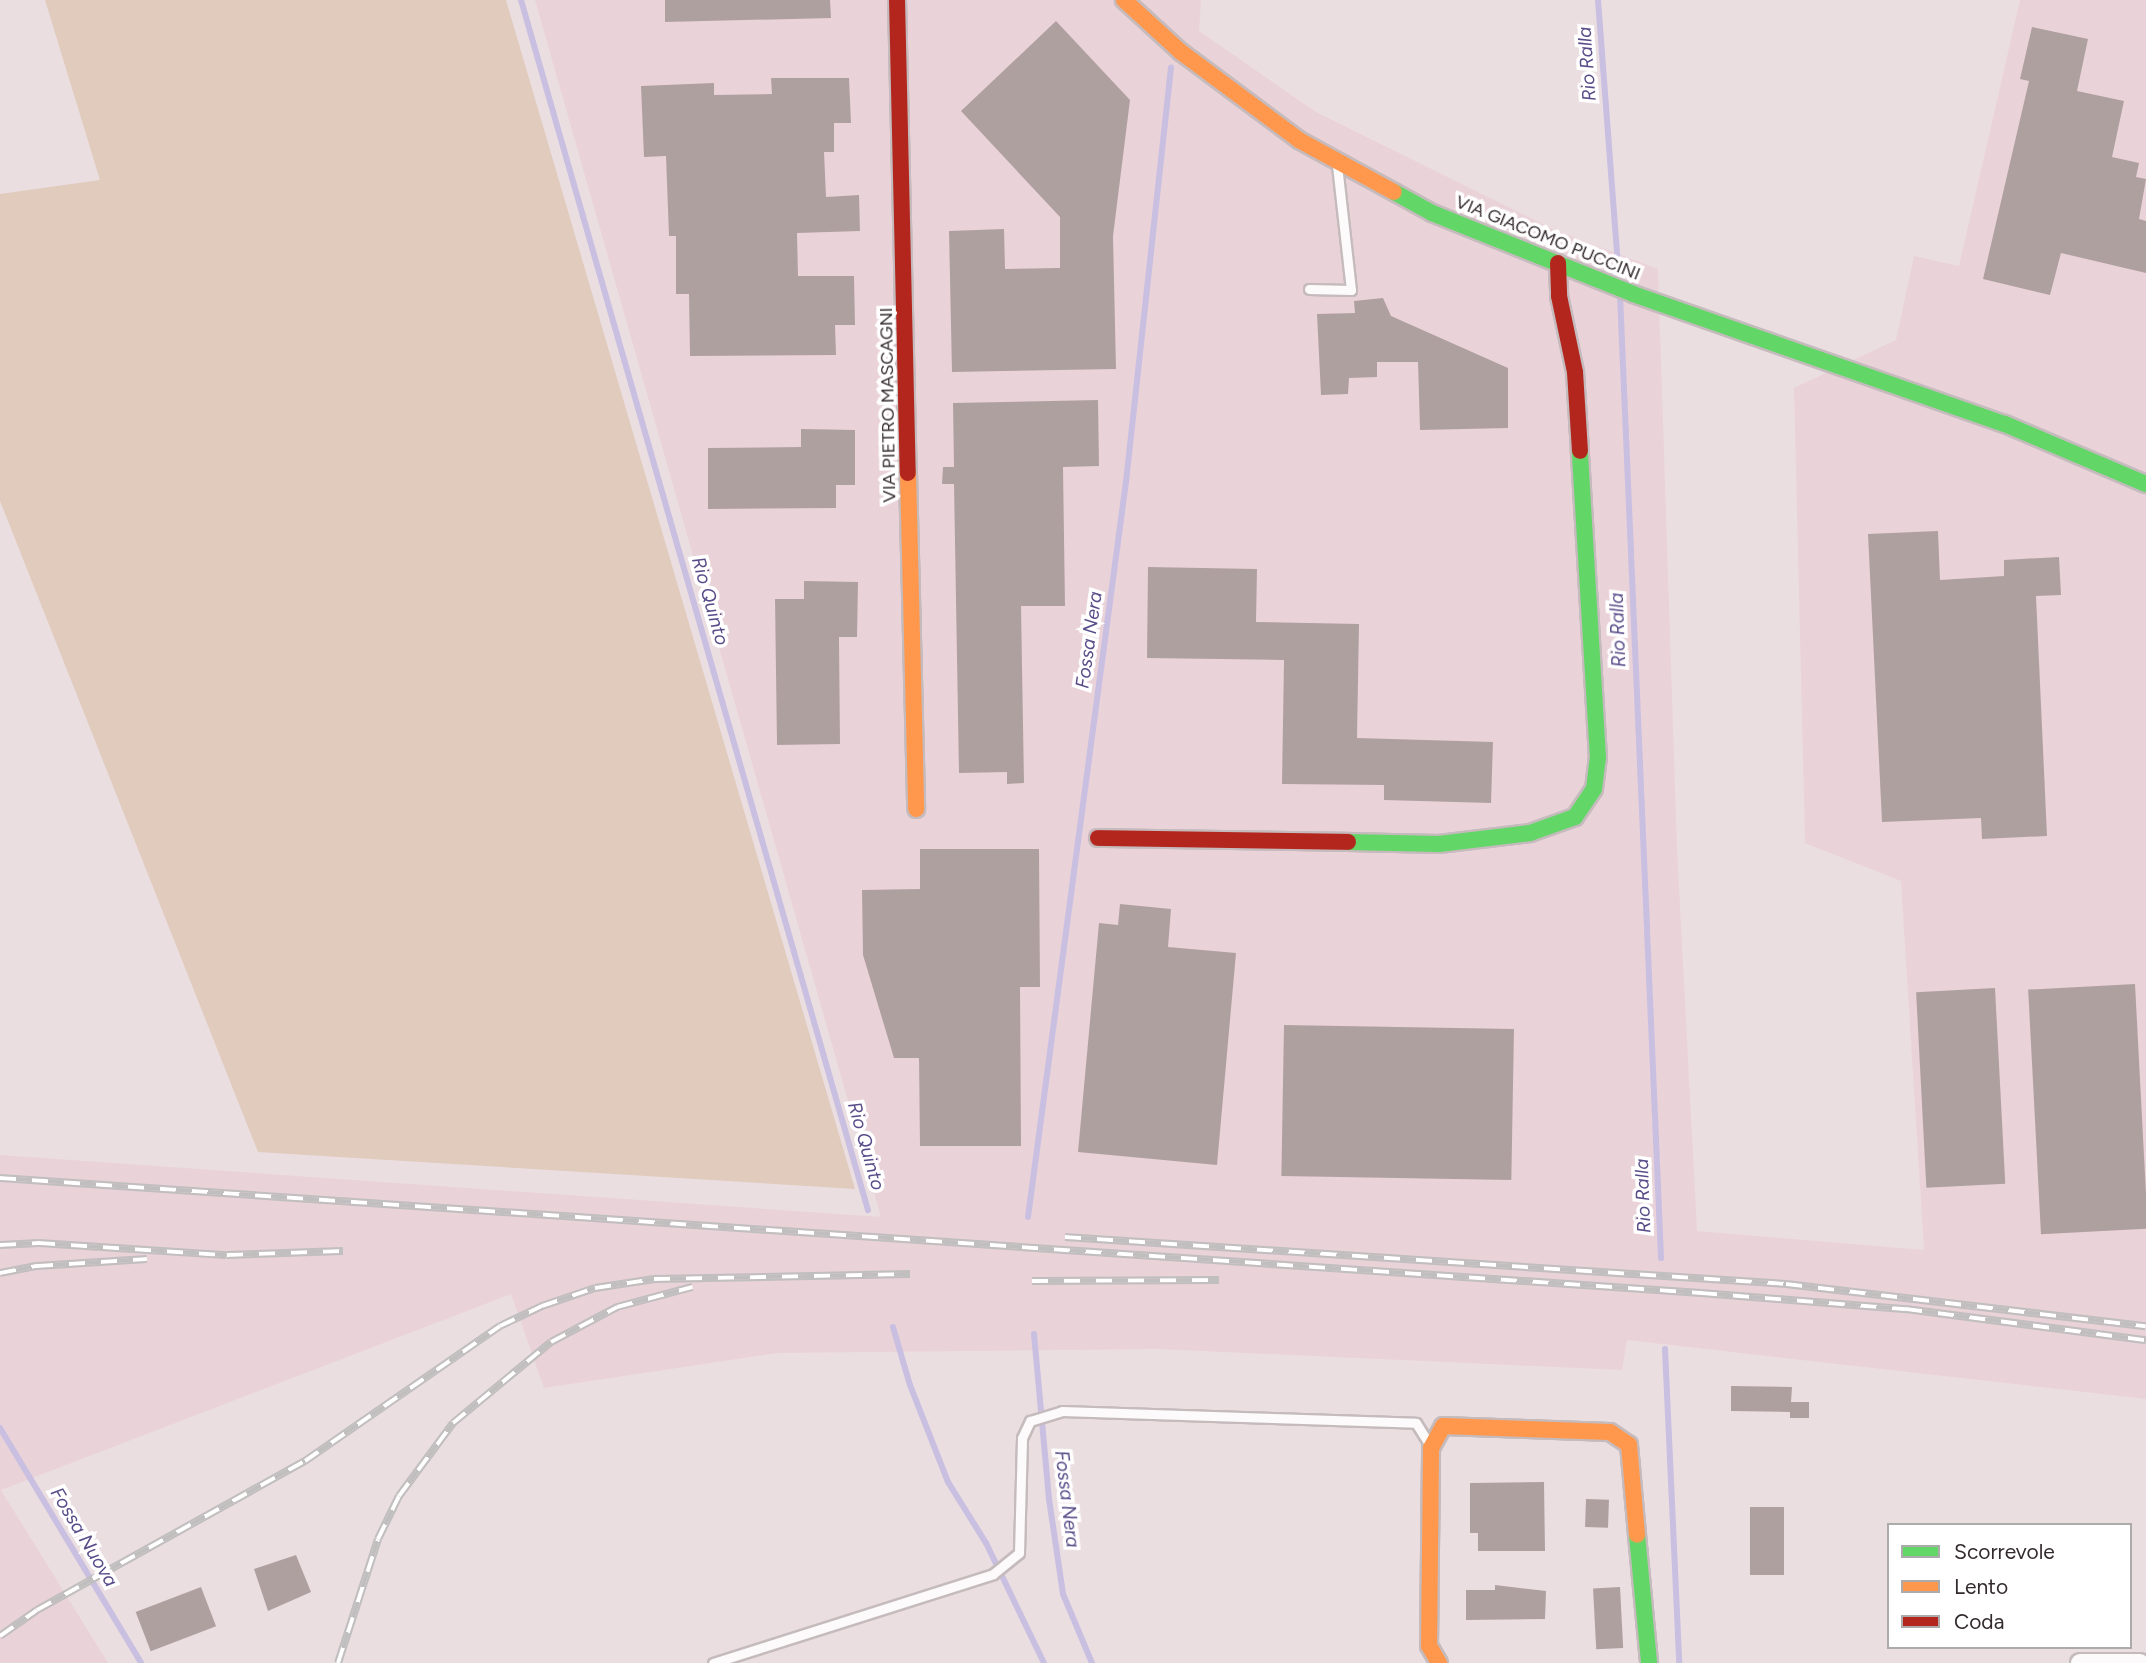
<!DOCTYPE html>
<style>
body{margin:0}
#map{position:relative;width:2146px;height:1663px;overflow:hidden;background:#ebdee1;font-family:Figtree,sans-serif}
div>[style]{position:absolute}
.built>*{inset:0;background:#ead2d9}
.green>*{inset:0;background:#e0cbbd}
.stream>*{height:6px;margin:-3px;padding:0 3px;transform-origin:3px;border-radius:3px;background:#c8bfe1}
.building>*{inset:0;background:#afa0a0;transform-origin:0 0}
.roads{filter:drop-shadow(2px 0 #c5bbbd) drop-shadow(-2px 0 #c5bbbd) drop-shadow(0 2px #c5bbbd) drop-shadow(0 -2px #c5bbbd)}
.lane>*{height:9px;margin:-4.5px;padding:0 4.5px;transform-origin:4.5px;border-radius:4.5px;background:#fcfafa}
.street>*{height:18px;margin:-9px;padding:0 9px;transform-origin:9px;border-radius:9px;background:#fcfafa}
.fast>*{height:16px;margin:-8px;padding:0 8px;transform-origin:8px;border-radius:8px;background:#63d668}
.slow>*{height:16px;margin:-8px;padding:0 8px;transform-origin:8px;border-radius:8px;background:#ff974d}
.jam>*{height:16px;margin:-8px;padding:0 8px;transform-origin:8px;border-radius:8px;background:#b3261e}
.rail>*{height:8px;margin-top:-4px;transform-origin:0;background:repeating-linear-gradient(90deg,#fff 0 16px,#c0bebe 0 32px);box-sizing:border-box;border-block:2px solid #c0bebe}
span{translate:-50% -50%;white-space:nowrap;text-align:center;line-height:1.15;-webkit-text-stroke:7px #fff;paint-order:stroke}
.street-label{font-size:18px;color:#332a2c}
.water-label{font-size:19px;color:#594d89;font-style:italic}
.legend{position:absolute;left:1887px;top:1523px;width:245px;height:126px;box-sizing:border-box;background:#fff;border:2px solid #adaaab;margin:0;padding:9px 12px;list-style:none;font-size:21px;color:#332a2c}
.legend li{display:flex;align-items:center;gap:14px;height:35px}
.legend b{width:35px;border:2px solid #adaaab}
</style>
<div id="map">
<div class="built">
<i style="clip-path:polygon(535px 0,1201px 0,1199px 31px,1316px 112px,1555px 230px,1658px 269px,1677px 848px,1697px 1231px,1924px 1250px,1901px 881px,1805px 843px,1794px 388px,1896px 340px,1914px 256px,1959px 266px,2020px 0,2146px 0,2146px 1399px,1627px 1340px,1622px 1370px,1159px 1349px,777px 1353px,544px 1388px,511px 1294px,1px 1490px,108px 1663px,0 1663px,0 1155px,881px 1217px)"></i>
</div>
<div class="green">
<i style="clip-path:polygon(45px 0,506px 0,855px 1189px,258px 1152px,0 501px,0 194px,100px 180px)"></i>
</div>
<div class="stream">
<i style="left:521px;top:0;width:1259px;rotate:74deg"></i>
<i style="left:1598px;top:0;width:282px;rotate:85.7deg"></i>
<i style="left:1620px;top:295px;width:964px;rotate:87.56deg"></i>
<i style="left:1028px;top:1217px;width:742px;rotate:-82.41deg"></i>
<i style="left:1126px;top:482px;width:417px;rotate:-83.8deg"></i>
<i style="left:893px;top:1327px;width:60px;rotate:73.7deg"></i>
<i style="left:910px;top:1385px;width:104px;rotate:68.6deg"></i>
<i style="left:948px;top:1482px;width:72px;rotate:58.1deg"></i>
<i style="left:986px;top:1543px;width:133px;rotate:64.2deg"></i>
<i style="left:1034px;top:1334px;width:166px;rotate:84.8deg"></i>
<i style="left:1049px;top:1499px;width:96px;rotate:81.6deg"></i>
<i style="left:1063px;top:1594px;width:75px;rotate:67.2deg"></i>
<i style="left:1665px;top:1349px;width:314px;rotate:87.4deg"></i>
<i style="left:0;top:1428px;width:274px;rotate:59deg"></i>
</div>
<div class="building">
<i style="clip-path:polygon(665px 0,830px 0,831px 18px,665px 22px)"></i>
<i style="clip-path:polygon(1056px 21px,1130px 100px,1113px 236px,1116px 369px,952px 372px,949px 231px,1004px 229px,1005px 269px,1060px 268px,1060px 217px,961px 111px)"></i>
<i style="clip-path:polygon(2032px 27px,2088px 39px,2077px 91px,2124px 101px,2112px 157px,2139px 163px,2136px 177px,2146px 179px,2139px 219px,2146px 221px,2146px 273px,2061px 253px,2050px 295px,1983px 279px,2029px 81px,2020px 79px)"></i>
<i style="clip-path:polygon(771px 78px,849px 78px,851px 123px,834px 123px,834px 152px,824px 152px,826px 197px,859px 195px,860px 231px,797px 233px,798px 276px,854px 276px,855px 325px,835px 325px,836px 355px,690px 356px,689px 294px,676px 294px,676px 236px,669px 236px,666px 156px,644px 157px,641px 86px,714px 83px,714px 95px,772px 94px)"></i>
<i style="clip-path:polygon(1383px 298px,1391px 316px,1508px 368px,1508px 428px,1420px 430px,1418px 362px,1377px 362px,1377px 377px,1349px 378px,1348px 394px,1321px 395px,1317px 314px,1355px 313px,1354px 301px)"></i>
<i style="clip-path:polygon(1098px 400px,1099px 466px,1063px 467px,1065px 606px,1021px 606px,1024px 783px,1007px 784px,1007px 772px,959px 773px,954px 484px,942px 484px,943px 467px,954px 467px,953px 403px)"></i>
<i style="clip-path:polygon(801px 429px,855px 430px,855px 485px,836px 485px,836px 508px,708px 509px,708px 448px,801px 447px)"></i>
<i style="clip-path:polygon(1938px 531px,1940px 580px,2004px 576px,2004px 560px,2059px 557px,2061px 595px,2036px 596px,2047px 836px,1982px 839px,1981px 818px,1882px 822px,1868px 534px)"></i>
<i style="clip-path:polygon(1148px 567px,1257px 569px,1256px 622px,1359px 624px,1357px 738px,1493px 742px,1491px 803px,1384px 800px,1384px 785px,1282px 784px,1284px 660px,1147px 658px)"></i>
<i style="clip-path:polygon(804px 581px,858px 582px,857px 637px,839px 637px,840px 744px,777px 745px,775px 599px,804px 599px)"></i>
<i style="clip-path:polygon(920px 849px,1039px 849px,1040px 987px,1020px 987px,1021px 1146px,920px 1146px,919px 1058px,894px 1058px,863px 955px,862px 890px,920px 889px)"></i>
<i style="clip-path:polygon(1120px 904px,1171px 909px,1168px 947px,1236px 953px,1217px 1165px,1078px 1152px,1099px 923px,1118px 925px)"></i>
<i style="left:2135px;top:984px;width:245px;height:107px;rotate:87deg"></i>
<i style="left:1995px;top:988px;width:196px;height:79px;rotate:87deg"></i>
<i style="left:1284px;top:1025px;width:230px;height:151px;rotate:1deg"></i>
<i style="clip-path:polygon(1731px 1386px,1792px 1387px,1791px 1402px,1809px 1402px,1809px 1418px,1790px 1418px,1790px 1412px,1731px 1411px)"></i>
<i style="clip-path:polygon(1544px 1482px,1545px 1551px,1478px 1551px,1478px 1533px,1470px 1533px,1470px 1483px)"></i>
<i style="left:1586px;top:1499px;width:23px;height:28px;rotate:2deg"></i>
<i style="left:1750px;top:1507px;width:34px;height:68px"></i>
<i style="clip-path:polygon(296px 1555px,311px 1592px,268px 1611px,254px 1569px)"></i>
<i style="clip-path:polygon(1495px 1585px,1546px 1591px,1545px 1619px,1466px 1620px,1466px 1590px,1495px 1590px)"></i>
<i style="left:201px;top:1587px;width:42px;height:70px;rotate:69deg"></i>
<i style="left:1620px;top:1587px;width:61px;height:27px;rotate:87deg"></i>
</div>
<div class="roads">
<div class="lane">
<i style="left:1309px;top:289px;width:42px;rotate:1.4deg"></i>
<i style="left:1351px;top:290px;width:126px;rotate:-96.4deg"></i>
<i style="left:713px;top:1663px;width:294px;rotate:-17.6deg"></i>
<i style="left:993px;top:1574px;width:33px;rotate:-39deg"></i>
<i style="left:1019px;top:1553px;width:115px;rotate:-88.5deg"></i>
<i style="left:1022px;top:1438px;width:19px;rotate:-65deg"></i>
<i style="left:1030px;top:1421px;width:34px;rotate:-17deg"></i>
<i style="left:1062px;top:1411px;width:354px;rotate:1.9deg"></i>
<i style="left:1416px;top:1423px;width:25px;rotate:58deg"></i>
</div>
<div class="street">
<i style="left:2080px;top:1663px;width:60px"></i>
</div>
<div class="fast">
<i style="left:1394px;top:192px;width:43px;rotate:28.9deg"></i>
<i style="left:1432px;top:213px;width:217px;rotate:21.9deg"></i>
<i style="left:1633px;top:294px;width:394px;rotate:19.3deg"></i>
<i style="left:2005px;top:424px;width:153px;rotate:23.1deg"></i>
<i style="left:1348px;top:842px;width:91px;rotate:1.3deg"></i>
<i style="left:1439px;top:844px;width:92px;rotate:-6.9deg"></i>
<i style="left:1530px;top:833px;width:48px;rotate:-19.6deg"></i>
<i style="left:1575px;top:817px;width:34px;rotate:-56deg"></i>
<i style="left:1594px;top:789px;width:31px;rotate:-83deg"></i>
<i style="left:1598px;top:758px;width:308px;rotate:-93.4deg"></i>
<i style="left:1637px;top:1535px;width:129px;rotate:84.6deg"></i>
</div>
<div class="slow">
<i style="left:1124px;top:0;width:77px;rotate:42.4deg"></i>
<i style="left:1181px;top:52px;width:147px;rotate:36.7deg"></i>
<i style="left:1299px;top:140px;width:108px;rotate:28.7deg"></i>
<i style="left:908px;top:473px;width:336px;rotate:88.6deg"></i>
<i style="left:1439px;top:1663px;width:20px;rotate:-120deg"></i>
<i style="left:1429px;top:1646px;width:198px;rotate:-89.4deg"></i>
<i style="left:1431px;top:1448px;width:25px;rotate:-61deg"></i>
<i style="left:1443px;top:1426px;width:167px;rotate:2.1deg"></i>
<i style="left:1610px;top:1432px;width:23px;rotate:34deg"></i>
<i style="left:1629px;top:1445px;width:90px;rotate:84.9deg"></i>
</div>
<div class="jam">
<i style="left:897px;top:0;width:473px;rotate:88.7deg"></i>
<i style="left:1558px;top:263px;width:33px;rotate:88deg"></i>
<i style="left:1559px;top:296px;width:78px;rotate:78.1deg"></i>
<i style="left:1575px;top:372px;width:79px;rotate:86.4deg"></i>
<i style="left:1098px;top:838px;width:250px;rotate:0.9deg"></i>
</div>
</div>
<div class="rail">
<i style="left:0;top:1178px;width:1705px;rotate:3.87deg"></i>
<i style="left:1701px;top:1293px;width:206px;rotate:4.5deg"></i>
<i style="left:1906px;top:1309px;width:242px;rotate:7.4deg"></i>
<i style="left:1065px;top:1237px;width:723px;rotate:3.73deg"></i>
<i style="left:1786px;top:1284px;width:362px;rotate:6.7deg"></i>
<i style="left:0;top:1245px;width:39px;rotate:-3deg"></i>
<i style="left:39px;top:1243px;width:188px;rotate:3.7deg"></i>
<i style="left:227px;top:1255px;width:116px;rotate:-2deg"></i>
<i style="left:0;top:1273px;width:38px;rotate:-11deg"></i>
<i style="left:37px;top:1266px;width:110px;rotate:-3.6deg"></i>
<i style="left:1032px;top:1281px;width:187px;rotate:-0.3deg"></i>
<i style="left:0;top:1636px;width:45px;rotate:-35.1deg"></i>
<i style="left:37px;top:1610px;width:307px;rotate:-29.1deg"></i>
<i style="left:305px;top:1461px;width:237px;rotate:-34.7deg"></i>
<i style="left:500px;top:1326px;width:47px;rotate:-25.5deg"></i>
<i style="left:542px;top:1306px;width:56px;rotate:-18.8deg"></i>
<i style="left:595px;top:1288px;width:60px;rotate:-8.7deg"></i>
<i style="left:654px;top:1279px;width:256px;rotate:-1.1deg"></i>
<i style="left:338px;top:1663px;width:130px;rotate:-72.1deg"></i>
<i style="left:378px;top:1539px;width:48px;rotate:-64deg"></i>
<i style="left:399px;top:1496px;width:91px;rotate:-53.5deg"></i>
<i style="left:453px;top:1423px;width:127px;rotate:-39.6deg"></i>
<i style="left:551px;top:1342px;width:75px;rotate:-27.9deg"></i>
<i style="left:617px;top:1307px;width:78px;rotate:-14.9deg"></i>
</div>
<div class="street-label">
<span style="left:1548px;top:238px;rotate:22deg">VIA GIACOMO PUCCINI</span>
<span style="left:888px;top:405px;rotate:-91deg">VIA PIETRO MASCAGNI</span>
</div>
<div class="water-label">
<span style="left:1587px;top:64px;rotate:-94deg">Rio Ralla</span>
<span style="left:710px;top:601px;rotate:74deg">Rio Quinto</span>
<span style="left:1618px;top:630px;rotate:-92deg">Rio Ralla</span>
<span style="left:1089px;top:640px;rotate:-82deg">Fossa Nera</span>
<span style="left:866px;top:1146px;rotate:74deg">Rio Quinto</span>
<span style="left:1643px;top:1196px;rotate:-92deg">Rio Ralla</span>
<span style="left:1067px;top:1499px;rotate:83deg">Fossa Nera</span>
<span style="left:84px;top:1537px;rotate:59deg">Fossa Nuova</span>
</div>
<ul class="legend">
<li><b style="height:9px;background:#63d668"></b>Scorrevole</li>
<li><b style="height:9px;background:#ff974d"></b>Lento</li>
<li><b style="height:9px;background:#b3261e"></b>Coda</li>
</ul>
</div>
